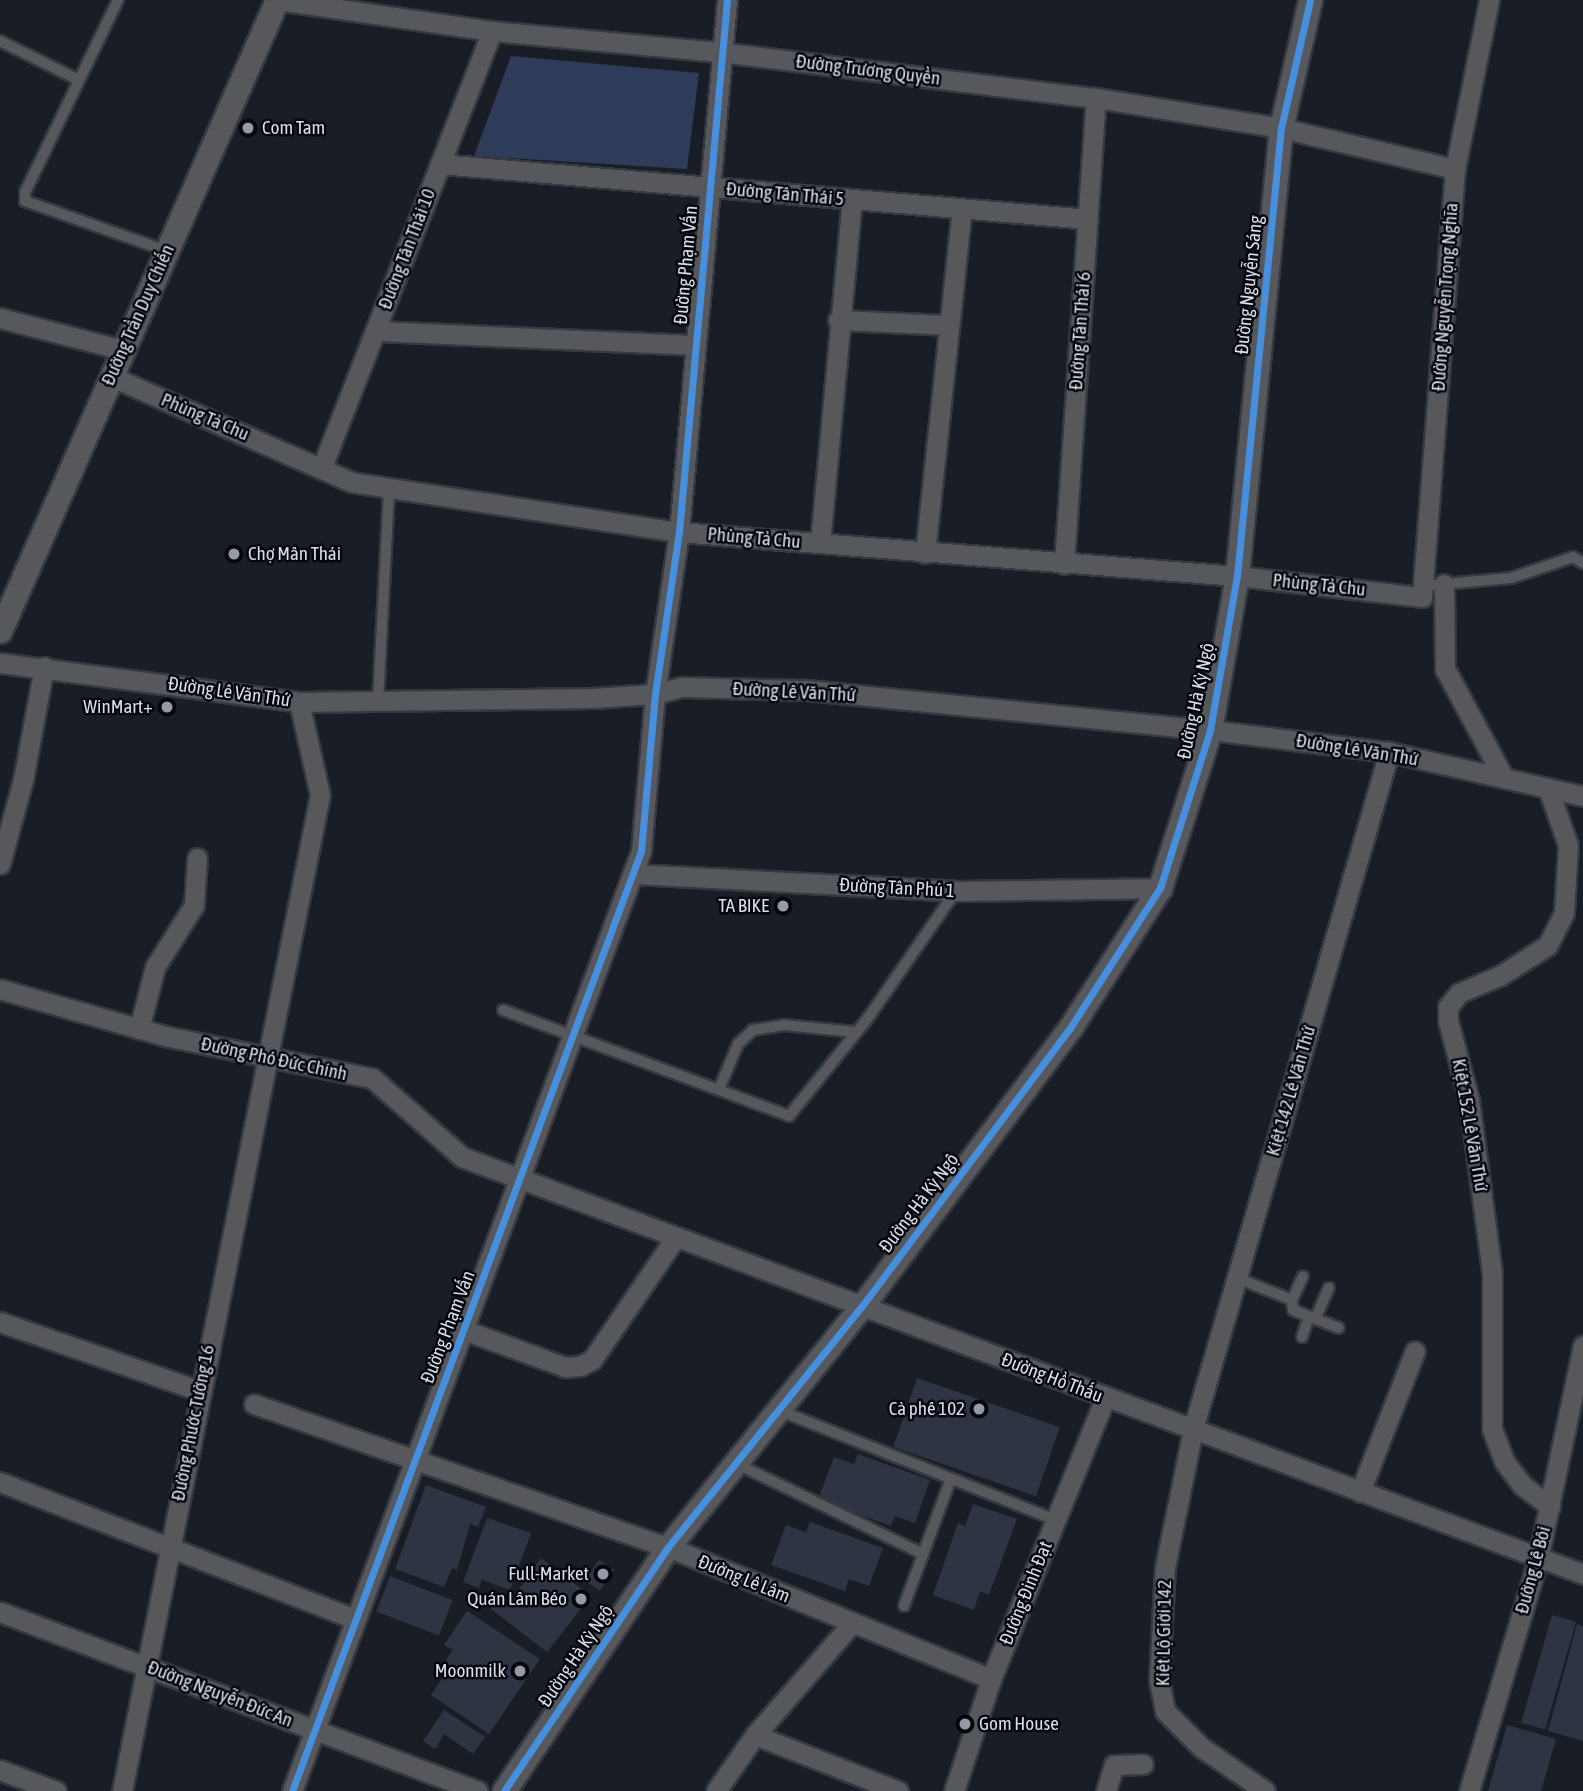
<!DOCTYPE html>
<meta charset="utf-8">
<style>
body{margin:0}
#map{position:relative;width:1583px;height:1791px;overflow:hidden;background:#191d26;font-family:"Asap Condensed",sans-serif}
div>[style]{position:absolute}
.green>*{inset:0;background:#2e3c5a}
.building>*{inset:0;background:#2e3442;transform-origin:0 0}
.roads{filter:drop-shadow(2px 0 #353941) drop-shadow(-2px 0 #353941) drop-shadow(0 2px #353941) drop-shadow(0 -2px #353941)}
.service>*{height:10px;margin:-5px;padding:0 5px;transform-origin:5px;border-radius:5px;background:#57585c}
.minor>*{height:19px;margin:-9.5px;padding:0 9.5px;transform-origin:9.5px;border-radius:9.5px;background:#57585c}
.tertiary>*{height:23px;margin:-11.5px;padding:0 11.5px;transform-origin:11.5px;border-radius:11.5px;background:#57585c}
.cycleway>*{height:7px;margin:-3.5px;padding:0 3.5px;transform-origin:3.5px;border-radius:3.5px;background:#468fdf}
.dots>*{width:19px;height:19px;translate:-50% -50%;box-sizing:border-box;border:4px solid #04060d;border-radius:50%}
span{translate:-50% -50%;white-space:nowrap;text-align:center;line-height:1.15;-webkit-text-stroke:5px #04060d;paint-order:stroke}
.street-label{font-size:19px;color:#d8deea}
.poi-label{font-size:19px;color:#d8deea}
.left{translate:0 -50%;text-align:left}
.right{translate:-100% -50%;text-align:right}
</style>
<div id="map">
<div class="green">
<i style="clip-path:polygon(511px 56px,699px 73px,687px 169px,474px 156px)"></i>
</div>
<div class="building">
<i style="left:917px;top:1378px;width:151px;height:73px;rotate:19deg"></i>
<i style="clip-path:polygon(858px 1454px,930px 1480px,915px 1523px,895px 1516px,891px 1526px,818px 1500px,834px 1457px,854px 1464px)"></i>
<i style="clip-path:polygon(426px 1485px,486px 1507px,478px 1527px,470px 1524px,457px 1570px,452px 1568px,444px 1587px,395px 1569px)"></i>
<i style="clip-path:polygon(973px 1504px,1017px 1519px,989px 1595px,980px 1591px,974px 1610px,933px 1595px,958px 1523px,965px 1526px)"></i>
<i style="clip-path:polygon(487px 1518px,531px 1533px,510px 1590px,482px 1580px,479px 1588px,463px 1582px)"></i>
<i style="clip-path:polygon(810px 1522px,883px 1548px,869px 1586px,849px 1579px,845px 1591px,771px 1565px,786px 1525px,806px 1532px)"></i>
<i style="clip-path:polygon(541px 1558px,591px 1596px,547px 1652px,491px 1609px,498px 1599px,507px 1606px)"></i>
<i style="left:599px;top:1560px;width:18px;height:25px;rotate:34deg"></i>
<i style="left:390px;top:1576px;width:67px;height:38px;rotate:21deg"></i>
<i style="clip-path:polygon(467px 1611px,540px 1659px,489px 1734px,431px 1695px,448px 1670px,442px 1666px,453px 1650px,444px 1645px)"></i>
<i style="left:1552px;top:1615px;width:25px;height:112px;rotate:16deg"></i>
<i style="clip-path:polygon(1577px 1624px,1583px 1626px,1583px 1741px,1548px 1731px)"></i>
<i style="clip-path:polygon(444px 1710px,485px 1737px,473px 1754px,444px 1734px,435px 1749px,423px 1741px)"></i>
<i style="clip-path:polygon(1507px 1725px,1556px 1739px,1541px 1791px,1488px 1791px)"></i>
</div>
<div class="roads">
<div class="service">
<i style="left:118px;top:0;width:213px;rotate:115.8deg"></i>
<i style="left:25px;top:192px;width:9px;rotate:90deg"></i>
<i style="left:25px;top:201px;width:151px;rotate:19.4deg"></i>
<i style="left:0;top:41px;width:88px;rotate:26.3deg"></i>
<i style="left:1423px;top:586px;width:88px;rotate:-5.2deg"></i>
<i style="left:1511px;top:578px;width:65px;rotate:-18.7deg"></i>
<i style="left:1573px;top:557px;width:12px;rotate:31deg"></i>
<i style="left:378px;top:701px;width:213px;rotate:-87deg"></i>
<i style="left:503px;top:1010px;width:305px;rotate:20.3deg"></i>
<i style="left:789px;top:1116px;width:126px;rotate:-51.1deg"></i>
<i style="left:868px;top:1018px;width:155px;rotate:-55.3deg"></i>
<i style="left:719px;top:1089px;width:49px;rotate:-67.1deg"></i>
<i style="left:738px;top:1044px;width:21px;rotate:-43deg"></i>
<i style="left:753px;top:1030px;width:31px;rotate:-9deg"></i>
<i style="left:784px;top:1025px;width:72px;rotate:5.6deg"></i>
<i style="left:1237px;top:1278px;width:59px;rotate:21.8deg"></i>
<i style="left:1292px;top:1300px;width:26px;rotate:-65deg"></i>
<i style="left:1292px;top:1300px;width:10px;rotate:84deg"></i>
<i style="left:1293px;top:1310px;width:49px;rotate:21.4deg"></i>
<i style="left:1315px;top:1319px;width:34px;rotate:-66deg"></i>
<i style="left:1302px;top:1337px;width:21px;rotate:-71deg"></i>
<i style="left:778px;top:1410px;width:299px;rotate:21.6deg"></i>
<i style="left:735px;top:1463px;width:209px;rotate:25.8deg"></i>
<i style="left:904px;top:1606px;width:136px;rotate:-69.8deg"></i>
</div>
<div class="minor">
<i style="left:277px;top:0;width:217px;rotate:8.2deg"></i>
<i style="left:492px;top:31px;width:229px;rotate:5.3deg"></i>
<i style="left:720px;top:52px;width:379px;rotate:7deg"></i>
<i style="left:1096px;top:98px;width:187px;rotate:9.2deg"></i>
<i style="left:1281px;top:128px;width:179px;rotate:13.3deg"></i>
<i style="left:440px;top:164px;width:650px;rotate:4.85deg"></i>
<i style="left:0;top:318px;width:127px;rotate:14.6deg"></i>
<i style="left:838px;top:320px;width:109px;rotate:2.6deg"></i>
<i style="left:375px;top:331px;width:320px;rotate:2.5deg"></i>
<i style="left:110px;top:376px;width:263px;rotate:23.7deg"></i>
<i style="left:351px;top:482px;width:332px;rotate:8.7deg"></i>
<i style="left:679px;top:532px;width:560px;rotate:4.51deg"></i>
<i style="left:1237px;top:576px;width:186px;rotate:6.5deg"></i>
<i style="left:1422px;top:597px;width:429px;rotate:-85.6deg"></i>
<i style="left:1455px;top:169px;width:172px;rotate:-78.6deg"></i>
<i style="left:322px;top:467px;width:468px;rotate:-68.7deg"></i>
<i style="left:820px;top:543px;width:345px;rotate:-84.7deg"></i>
<i style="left:925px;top:553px;width:346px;rotate:-83.9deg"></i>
<i style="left:1064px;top:564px;width:467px;rotate:-86.1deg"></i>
<i style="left:1444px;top:584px;width:85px;rotate:89.3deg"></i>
<i style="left:1445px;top:669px;width:124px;rotate:61.6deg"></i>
<i style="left:0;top:663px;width:302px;rotate:7.4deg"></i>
<i style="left:299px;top:702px;width:293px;rotate:-0.8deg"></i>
<i style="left:592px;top:698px;width:63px;rotate:-3.6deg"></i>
<i style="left:655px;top:694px;width:28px;rotate:-15deg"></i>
<i style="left:682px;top:687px;width:125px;rotate:1.4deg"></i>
<i style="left:807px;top:690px;width:405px;rotate:5.7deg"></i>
<i style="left:1210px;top:730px;width:180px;rotate:7deg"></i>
<i style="left:1389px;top:752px;width:199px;rotate:12.8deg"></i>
<i style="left:1548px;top:788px;width:60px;rotate:70.7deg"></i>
<i style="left:1568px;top:845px;width:68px;rotate:93.4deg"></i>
<i style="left:1564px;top:913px;width:36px;rotate:117deg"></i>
<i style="left:1548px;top:945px;width:56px;rotate:147.4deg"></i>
<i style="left:1501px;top:975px;width:46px;rotate:156.8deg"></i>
<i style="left:1459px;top:993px;width:18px;rotate:128deg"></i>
<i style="left:1448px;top:1007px;width:14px;rotate:90deg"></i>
<i style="left:1448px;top:1021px;width:82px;rotate:75.1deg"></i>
<i style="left:1469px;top:1100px;width:175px;rotate:82.4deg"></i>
<i style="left:1492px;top:1273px;width:156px;rotate:90deg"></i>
<i style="left:1492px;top:1429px;width:34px;rotate:69deg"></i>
<i style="left:1504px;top:1461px;width:31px;rotate:53deg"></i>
<i style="left:1523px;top:1486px;width:34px;rotate:37deg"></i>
<i style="left:0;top:864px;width:87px;rotate:-74.7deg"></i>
<i style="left:23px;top:780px;width:115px;rotate:-79.5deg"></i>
<i style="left:634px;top:874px;width:322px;rotate:3deg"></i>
<i style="left:956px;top:891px;width:204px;rotate:-0.8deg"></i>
<i style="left:0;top:989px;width:172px;rotate:15.9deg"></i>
<i style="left:165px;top:1036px;width:211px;rotate:11.5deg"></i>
<i style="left:372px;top:1078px;width:120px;rotate:41.3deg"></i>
<i style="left:462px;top:1157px;width:1196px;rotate:20.4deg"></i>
<i style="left:139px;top:1029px;width:64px;rotate:-75.5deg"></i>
<i style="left:155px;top:967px;width:73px;rotate:-57.8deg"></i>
<i style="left:194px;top:905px;width:47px;rotate:-86.3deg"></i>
<i style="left:0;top:1322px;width:209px;rotate:19deg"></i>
<i style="left:464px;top:1330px;width:108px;rotate:20.1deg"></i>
<i style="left:565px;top:1367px;width:15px;rotate:-4deg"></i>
<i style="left:580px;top:1366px;width:13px;rotate:-27deg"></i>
<i style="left:592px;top:1360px;width:149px;rotate:-55.7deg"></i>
<i style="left:254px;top:1404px;width:438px;rotate:19.1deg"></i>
<i style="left:668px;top:1547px;width:349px;rotate:22.2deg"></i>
<i style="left:0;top:1482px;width:381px;rotate:21.1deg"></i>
<i style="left:1360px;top:1492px;width:151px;rotate:-68.7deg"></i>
<i style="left:0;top:1612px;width:510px;rotate:20.53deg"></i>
<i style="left:755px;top:1735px;width:154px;rotate:21.4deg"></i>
<i style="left:0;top:1770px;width:60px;rotate:20.6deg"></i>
<i style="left:122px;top:1791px;width:1015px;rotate:-78.76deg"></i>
<i style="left:320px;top:795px;width:95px;rotate:-102.7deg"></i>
<i style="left:292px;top:1791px;width:1003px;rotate:-69.63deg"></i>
<i style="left:641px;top:851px;width:158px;rotate:-84.9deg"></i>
<i style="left:655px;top:694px;width:164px;rotate:-81.6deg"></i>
<i style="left:679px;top:532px;width:534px;rotate:-84.84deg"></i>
<i style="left:716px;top:1791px;width:68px;rotate:-55.1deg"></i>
<i style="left:755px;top:1735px;width:148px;rotate:-49.1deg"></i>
<i style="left:954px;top:1791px;width:118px;rotate:-71.7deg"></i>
<i style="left:991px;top:1679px;width:303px;rotate:-67.9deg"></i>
<i style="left:1106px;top:1791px;width:27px;rotate:-73deg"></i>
<i style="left:1114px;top:1765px;width:29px;rotate:-2deg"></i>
<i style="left:1265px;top:1791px;width:78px;rotate:-145.5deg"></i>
<i style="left:1201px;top:1747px;width:51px;rotate:-135deg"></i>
<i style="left:1165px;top:1711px;width:32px;rotate:-101deg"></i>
<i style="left:1159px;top:1680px;width:113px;rotate:-87deg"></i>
<i style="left:1165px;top:1567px;width:141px;rotate:-78.5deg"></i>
<i style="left:1193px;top:1429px;width:705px;rotate:-73.85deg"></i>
<i style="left:1469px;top:1791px;width:242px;rotate:-73.4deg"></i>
<i style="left:1538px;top:1559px;width:218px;rotate:-78.1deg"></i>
</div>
<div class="tertiary">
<i style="left:0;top:631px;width:689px;rotate:-66.3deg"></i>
<i style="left:504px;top:1791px;width:294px;rotate:-56.1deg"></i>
<i style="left:668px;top:1547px;width:309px;rotate:-51.2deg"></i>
<i style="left:862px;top:1306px;width:347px;rotate:-53.2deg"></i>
<i style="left:1070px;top:1028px;width:166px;rotate:-57.3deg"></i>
<i style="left:1160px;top:888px;width:166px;rotate:-72.4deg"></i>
<i style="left:1210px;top:730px;width:156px;rotate:-80.1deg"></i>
<i style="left:1237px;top:576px;width:450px;rotate:-84.4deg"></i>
<i style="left:1281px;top:128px;width:131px;rotate:-77.2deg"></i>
</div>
</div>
<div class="cycleway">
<i style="left:292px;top:1791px;width:1003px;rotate:-69.63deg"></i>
<i style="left:641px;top:851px;width:158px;rotate:-84.9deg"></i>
<i style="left:655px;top:694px;width:164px;rotate:-81.6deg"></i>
<i style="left:679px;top:532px;width:534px;rotate:-84.84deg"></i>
<i style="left:504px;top:1791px;width:294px;rotate:-56.1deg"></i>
<i style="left:668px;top:1547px;width:309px;rotate:-51.2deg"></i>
<i style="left:862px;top:1306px;width:347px;rotate:-53.2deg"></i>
<i style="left:1070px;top:1028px;width:166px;rotate:-57.3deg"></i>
<i style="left:1160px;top:888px;width:166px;rotate:-72.4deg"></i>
<i style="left:1210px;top:730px;width:156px;rotate:-80.1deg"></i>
<i style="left:1237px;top:576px;width:450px;rotate:-84.4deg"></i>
<i style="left:1281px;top:128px;width:131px;rotate:-77.2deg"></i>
</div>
<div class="dots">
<i style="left:248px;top:128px;background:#959aa5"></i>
<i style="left:234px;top:554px;background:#959aa5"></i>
<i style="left:167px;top:707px;background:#959aa5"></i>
<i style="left:783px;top:906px;background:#959aa5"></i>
<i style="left:979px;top:1409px;background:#959aa5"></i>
<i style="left:603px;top:1574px;background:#959aa5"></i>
<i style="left:581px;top:1599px;background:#959aa5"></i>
<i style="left:520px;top:1671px;background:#959aa5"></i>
<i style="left:965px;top:1724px;background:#959aa5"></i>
</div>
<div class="street-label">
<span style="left:868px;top:70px;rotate:7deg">Đường Trương Quyền</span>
<span style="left:785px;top:194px;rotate:5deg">Đường Tân Thái 5</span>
<span style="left:407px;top:249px;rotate:-69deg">Đường Tân Thái 10</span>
<span style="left:686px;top:265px;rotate:-85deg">Đường Phạm Vấn</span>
<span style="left:1249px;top:285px;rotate:-84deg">Đường Nguyễn Sáng</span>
<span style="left:1445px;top:297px;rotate:-86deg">Đường Nguyễn Trọng Nghĩa</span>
<span style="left:138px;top:315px;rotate:-66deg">Đường Trần Duy Chiến</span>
<span style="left:1080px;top:331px;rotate:-86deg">Đường Tân Thái 6</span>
<span style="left:205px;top:417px;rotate:23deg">Phùng Tả Chu</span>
<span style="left:754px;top:538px;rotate:5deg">Phùng Tả Chu</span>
<span style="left:1319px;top:585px;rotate:6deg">Phùng Tả Chu</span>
<span style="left:229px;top:692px;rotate:8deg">Đường Lê Văn Thứ</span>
<span style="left:794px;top:692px;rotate:3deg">Đường Lê Văn Thứ</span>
<span style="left:1196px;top:701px;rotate:-78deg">Đường Hà Kỳ Ngộ</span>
<span style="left:1357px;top:750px;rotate:9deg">Đường Lê Văn Thứ</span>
<span style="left:897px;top:888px;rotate:3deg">Đường Tân Phú 1</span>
<span style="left:274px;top:1059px;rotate:12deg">Đường Phó Đức Chính</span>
<span style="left:1291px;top:1091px;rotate:-74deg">Kiệt 142 Lê Văn Thứ</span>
<span style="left:1470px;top:1125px;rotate:80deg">Kiệt 152 Lê Văn Thứ</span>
<span style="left:919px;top:1203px;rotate:-53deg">Đường Hà Kỳ Ngộ</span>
<span style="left:448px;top:1327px;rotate:-69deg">Đường Phạm Vấn</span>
<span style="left:1052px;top:1378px;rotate:21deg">Đường Hồ Thấu</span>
<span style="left:193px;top:1423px;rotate:-79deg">Đường Phước Tường 16</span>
<span style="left:1533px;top:1570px;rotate:-75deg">Đường Lê Bôi</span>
<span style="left:744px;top:1579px;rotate:22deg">Đường Lê Lâm</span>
<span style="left:1026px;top:1593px;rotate:-68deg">Đường Đinh Đạt</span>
<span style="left:1164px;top:1633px;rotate:-89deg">Kiệt Lộ Giời 142</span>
<span style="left:576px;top:1656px;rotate:-56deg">Đường Hà Kỳ Ngộ</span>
<span style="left:220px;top:1694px;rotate:21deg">Đường Nguyễn Đức An</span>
</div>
<div class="poi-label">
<span class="left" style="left:262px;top:128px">Com Tam</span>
<span class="left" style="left:248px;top:554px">Chợ Mân Thái</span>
<span class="right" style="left:153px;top:707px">WinMart+</span>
<span class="right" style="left:769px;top:906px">TA BIKE</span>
<span class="right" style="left:965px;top:1409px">Cà phê 102</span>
<span class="right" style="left:589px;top:1574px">Full-Market</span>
<span class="right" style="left:567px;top:1599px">Quán Lâm Béo</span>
<span class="right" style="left:506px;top:1671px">Moonmilk</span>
<span class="left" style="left:979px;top:1724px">Gom House</span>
</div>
</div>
